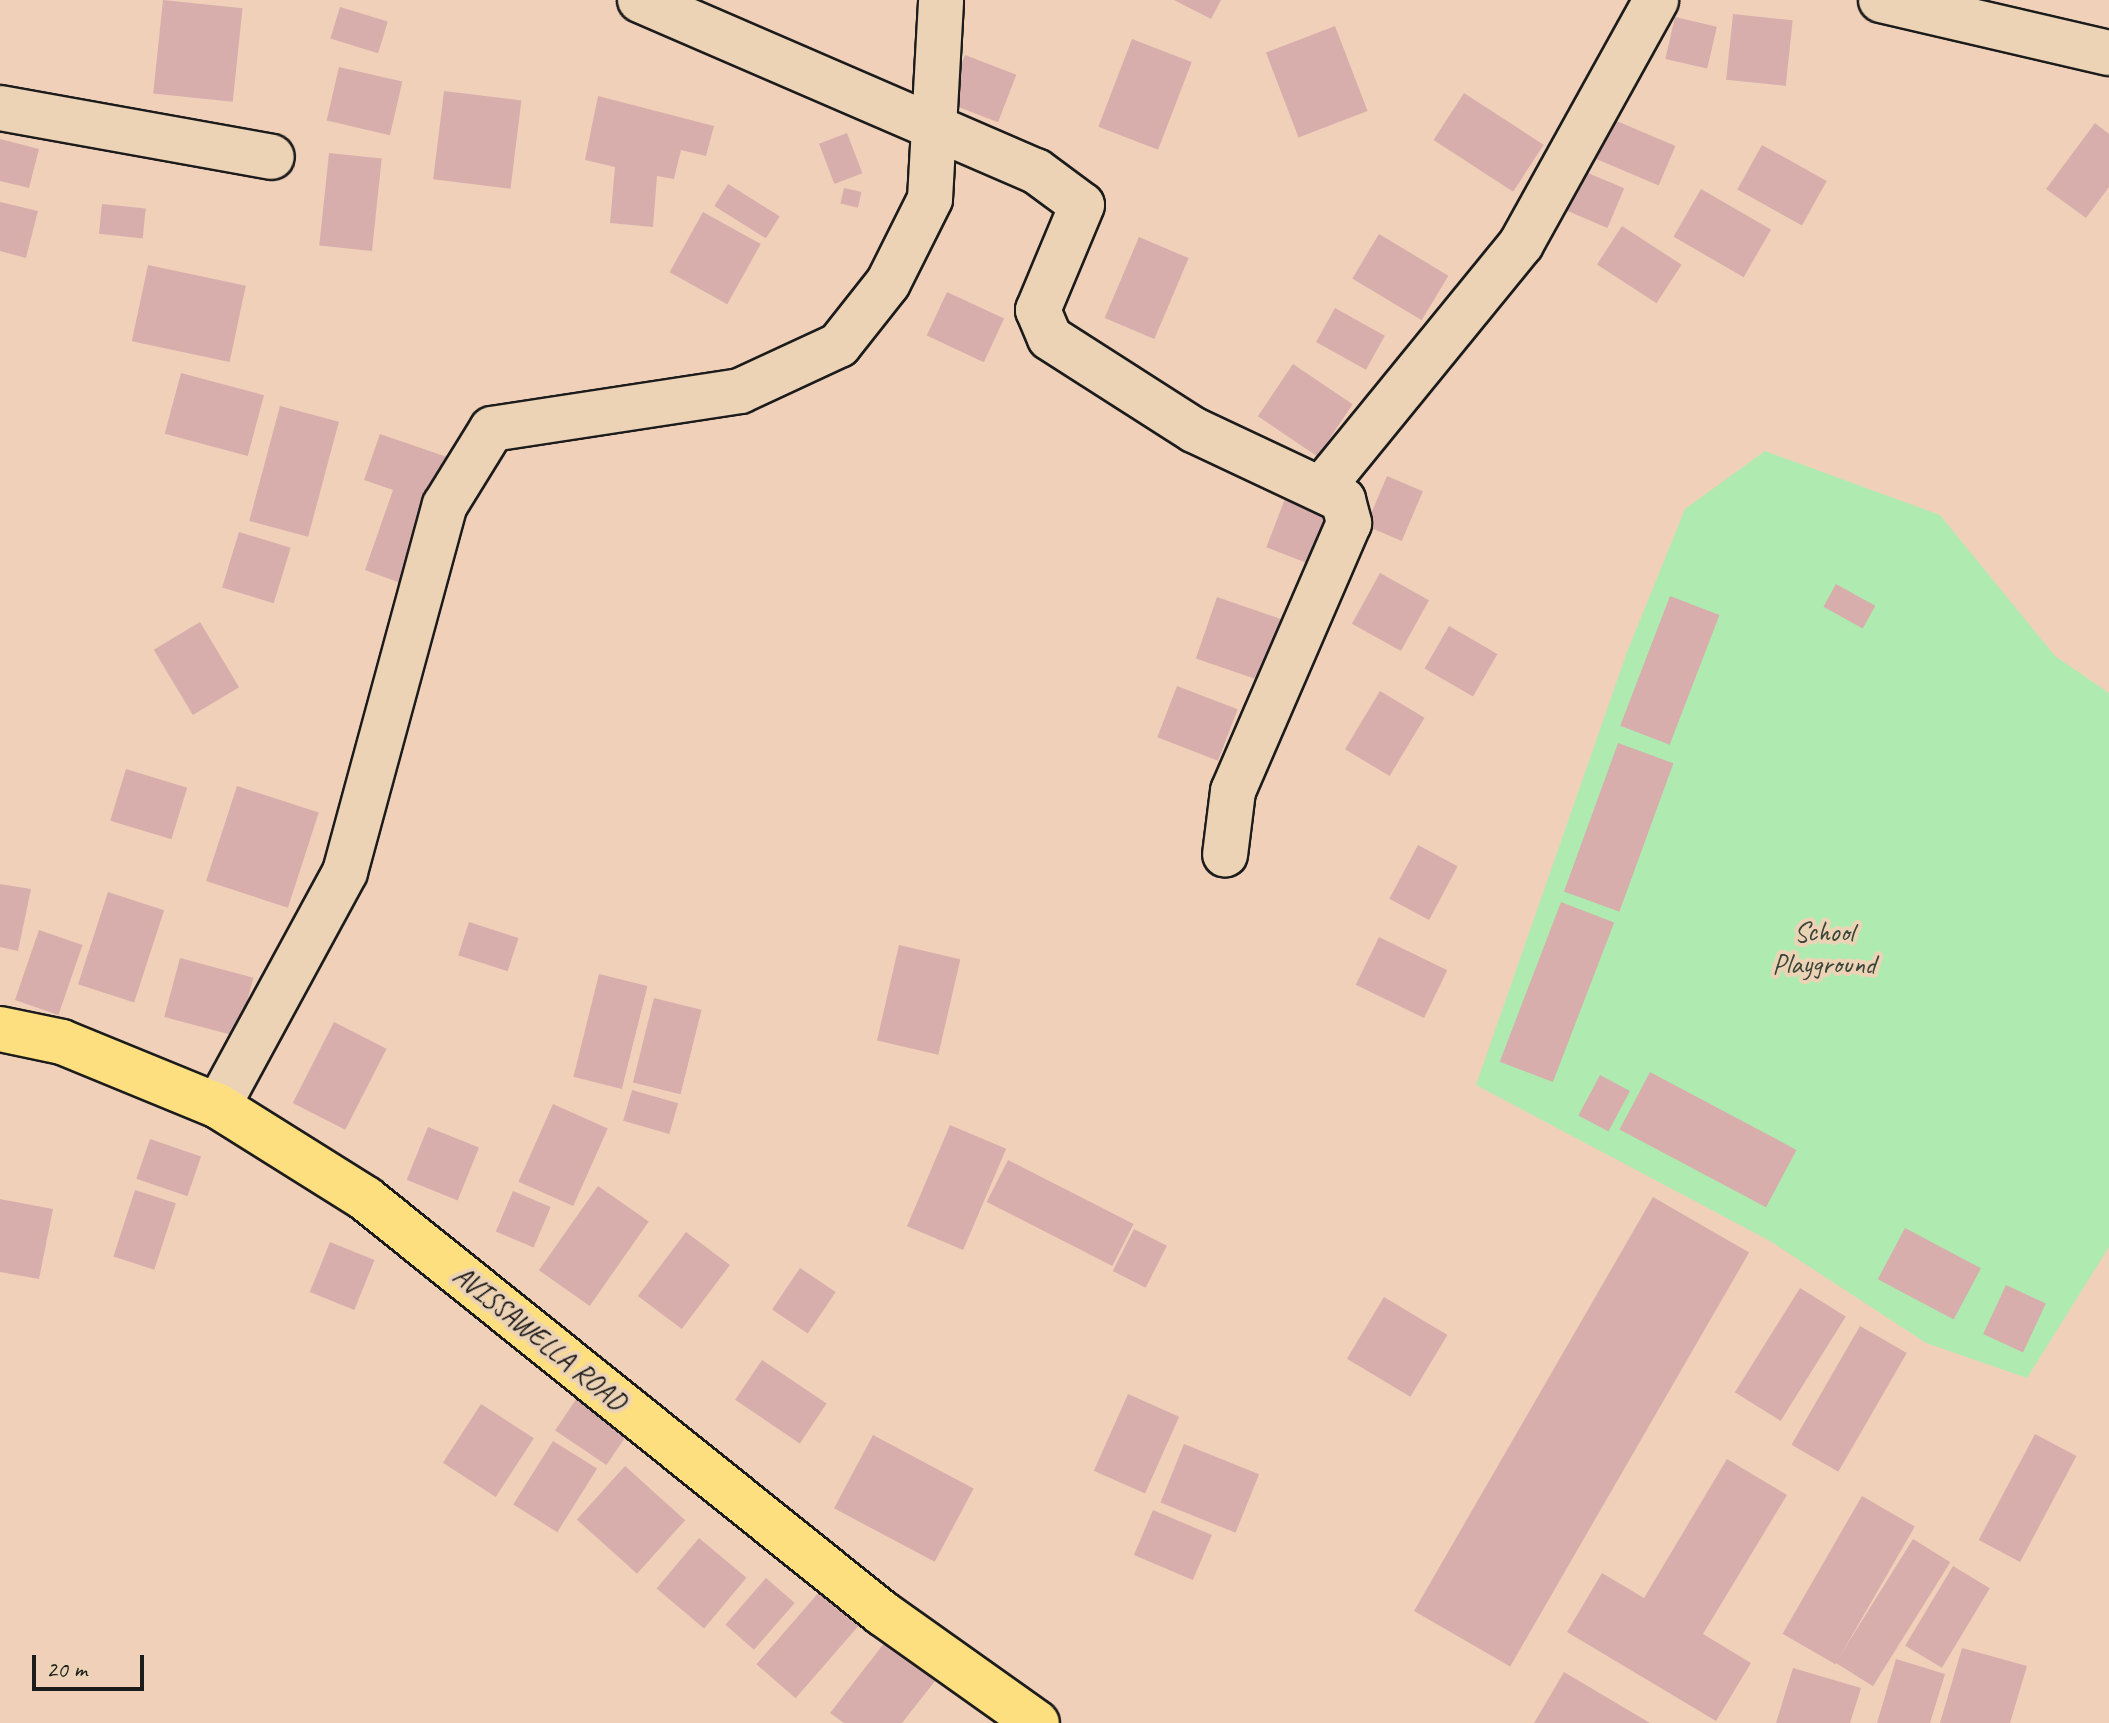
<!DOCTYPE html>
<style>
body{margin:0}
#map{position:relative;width:2109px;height:1723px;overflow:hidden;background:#f1d0ba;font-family:Caveat,sans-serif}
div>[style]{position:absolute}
.green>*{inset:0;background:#afebb0}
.building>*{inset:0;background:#d7aeac;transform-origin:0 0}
.roads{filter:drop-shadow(2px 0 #1c1c1c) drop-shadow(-2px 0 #1c1c1c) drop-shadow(0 2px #1c1c1c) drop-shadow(0 -2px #1c1c1c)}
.minor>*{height:44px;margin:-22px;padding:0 22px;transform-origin:22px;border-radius:22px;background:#edd3b5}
.major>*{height:44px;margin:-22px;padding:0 22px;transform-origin:22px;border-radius:22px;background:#fedf80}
span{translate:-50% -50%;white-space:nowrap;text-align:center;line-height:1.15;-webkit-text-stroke:8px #edd3b5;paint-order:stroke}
.park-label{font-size:28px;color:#39453a}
.street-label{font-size:28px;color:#1c1c1c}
.scale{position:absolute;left:32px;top:1655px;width:112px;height:36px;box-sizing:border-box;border:4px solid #1c1c1c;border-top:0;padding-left:10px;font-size:24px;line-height:28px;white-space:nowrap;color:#1c1c1c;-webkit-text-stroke:6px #edd3b5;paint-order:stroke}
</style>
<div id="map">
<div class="green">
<i style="clip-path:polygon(1765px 451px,1940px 515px,2055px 656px,2109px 693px,2109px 1247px,2027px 1378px,1926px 1343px,1770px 1241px,1476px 1085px,1627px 652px,1685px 509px)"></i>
</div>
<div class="building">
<i style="left:163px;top:0;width:80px;height:94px;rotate:6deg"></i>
<i style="clip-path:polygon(1174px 0,1221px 0,1211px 19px)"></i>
<i style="left:340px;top:7px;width:50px;height:33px;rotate:17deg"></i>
<i style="left:1733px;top:14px;width:60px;height:66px;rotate:6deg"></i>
<i style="left:1675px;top:17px;width:43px;height:43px;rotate:13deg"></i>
<i style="left:1335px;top:26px;width:91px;height:74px;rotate:69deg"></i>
<i style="left:1132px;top:39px;width:64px;height:94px;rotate:21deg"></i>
<i style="left:965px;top:55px;width:55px;height:51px;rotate:21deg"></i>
<i style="left:339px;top:67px;width:65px;height:55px;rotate:13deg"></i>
<i style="left:444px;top:91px;width:78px;height:89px;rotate:7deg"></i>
<i style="left:1464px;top:93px;width:95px;height:56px;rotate:33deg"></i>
<i style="clip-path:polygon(598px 96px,714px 126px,706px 156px,681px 150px,674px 179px,657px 176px,653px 227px,610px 223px,615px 167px,585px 160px)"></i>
<i style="left:1612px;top:119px;width:69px;height:43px;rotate:23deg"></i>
<i style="clip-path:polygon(2095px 123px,2109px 134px,2109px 187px,2086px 218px,2046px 189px)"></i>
<i style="left:847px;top:133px;width:43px;height:30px;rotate:69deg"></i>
<i style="clip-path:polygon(0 139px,39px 149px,29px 188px,0 181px)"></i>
<i style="left:1762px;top:145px;width:74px;height:51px;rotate:29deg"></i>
<i style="left:329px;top:153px;width:53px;height:93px;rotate:6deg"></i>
<i style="left:1581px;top:170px;width:47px;height:43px;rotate:23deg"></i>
<i style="left:728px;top:184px;width:61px;height:26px;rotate:32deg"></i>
<i style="left:844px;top:188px;width:18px;height:16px;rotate:13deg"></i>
<i style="left:1701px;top:189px;width:81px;height:55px;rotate:30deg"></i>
<i style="clip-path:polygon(0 202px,38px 211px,26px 258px,0 251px)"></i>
<i style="left:102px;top:204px;width:44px;height:30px;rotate:6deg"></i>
<i style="left:703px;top:212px;width:66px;height:69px;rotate:29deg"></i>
<i style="left:1622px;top:226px;width:71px;height:46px;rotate:33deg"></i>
<i style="left:1379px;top:234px;width:81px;height:52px;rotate:31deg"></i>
<i style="left:1139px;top:237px;width:54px;height:88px;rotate:23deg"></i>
<i style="left:148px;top:265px;width:100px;height:78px;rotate:12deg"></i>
<i style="left:947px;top:292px;width:63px;height:48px;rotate:25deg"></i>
<i style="left:1335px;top:308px;width:57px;height:39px;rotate:29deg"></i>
<i style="left:1293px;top:364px;width:72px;height:63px;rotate:34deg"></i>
<i style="left:181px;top:373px;width:86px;height:63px;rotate:15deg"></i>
<i style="left:280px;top:406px;width:61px;height:119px;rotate:15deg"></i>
<i style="clip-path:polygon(380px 434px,450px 458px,406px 585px,365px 570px,393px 490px,364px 480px)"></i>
<i style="left:1387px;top:476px;width:39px;height:54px;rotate:23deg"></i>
<i style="left:1286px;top:496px;width:47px;height:55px;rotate:21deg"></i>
<i style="left:239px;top:532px;width:54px;height:58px;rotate:17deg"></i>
<i style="left:1380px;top:573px;width:56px;height:58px;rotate:29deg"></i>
<i style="left:1836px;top:584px;width:45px;height:26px;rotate:29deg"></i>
<i style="left:1670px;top:596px;width:53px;height:139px;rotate:21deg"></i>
<i style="left:1217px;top:597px;width:70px;height:65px;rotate:19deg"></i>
<i style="left:200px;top:622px;width:76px;height:54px;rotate:59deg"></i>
<i style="left:1449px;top:626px;width:56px;height:49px;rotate:30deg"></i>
<i style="left:1177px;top:686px;width:65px;height:55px;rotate:21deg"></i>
<i style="left:1380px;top:691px;width:52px;height:68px;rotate:31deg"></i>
<i style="left:1618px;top:743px;width:59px;height:158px;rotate:20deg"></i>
<i style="left:126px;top:769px;width:64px;height:54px;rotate:17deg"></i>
<i style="left:237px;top:786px;width:86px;height:100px;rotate:18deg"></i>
<i style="left:1418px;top:845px;width:45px;height:61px;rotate:28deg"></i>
<i style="clip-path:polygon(0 884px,31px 889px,18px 951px,0 947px)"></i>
<i style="left:108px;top:892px;width:59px;height:97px;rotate:18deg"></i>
<i style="left:1561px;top:902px;width:57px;height:171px;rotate:21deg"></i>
<i style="left:469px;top:922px;width:52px;height:35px;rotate:18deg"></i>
<i style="left:39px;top:930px;width:46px;height:74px;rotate:19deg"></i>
<i style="left:1379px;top:937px;width:76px;height:53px;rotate:26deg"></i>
<i style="left:899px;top:945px;width:63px;height:98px;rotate:13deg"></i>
<i style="left:180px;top:958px;width:76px;height:61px;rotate:15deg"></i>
<i style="left:599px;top:974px;width:50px;height:106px;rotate:14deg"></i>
<i style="left:654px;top:998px;width:49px;height:87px;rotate:14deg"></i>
<i style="left:334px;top:1022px;width:59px;height:91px;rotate:27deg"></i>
<i style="left:1650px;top:1072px;width:166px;height:65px;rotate:28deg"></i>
<i style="left:1600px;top:1075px;width:34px;height:46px;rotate:28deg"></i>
<i style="left:632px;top:1090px;width:48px;height:32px;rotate:16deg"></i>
<i style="left:553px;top:1104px;width:60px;height:85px;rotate:24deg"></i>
<i style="left:950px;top:1125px;width:61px;height:110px;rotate:23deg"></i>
<i style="left:428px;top:1127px;width:55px;height:57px;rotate:22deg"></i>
<i style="left:150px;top:1139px;width:54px;height:42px;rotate:19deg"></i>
<i style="left:1008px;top:1160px;width:141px;height:47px;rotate:27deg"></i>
<i style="left:598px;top:1186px;width:62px;height:103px;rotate:35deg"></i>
<i style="left:135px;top:1190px;width:43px;height:70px;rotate:18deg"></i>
<i style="left:513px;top:1191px;width:41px;height:44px;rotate:23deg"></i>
<i style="left:1653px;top:1197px;width:111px;height:478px;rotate:30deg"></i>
<i style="clip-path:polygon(0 1199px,53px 1209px,39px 1279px,0 1272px)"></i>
<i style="left:1905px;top:1228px;width:86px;height:58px;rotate:28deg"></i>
<i style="left:1134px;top:1229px;width:37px;height:47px;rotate:27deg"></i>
<i style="left:686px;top:1232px;width:55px;height:80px;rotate:37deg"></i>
<i style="left:330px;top:1242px;width:48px;height:54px;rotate:22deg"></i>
<i style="left:800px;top:1268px;width:43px;height:50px;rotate:34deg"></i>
<i style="left:2006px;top:1285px;width:44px;height:54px;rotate:25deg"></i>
<i style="left:1800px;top:1288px;width:54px;height:123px;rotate:32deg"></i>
<i style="left:1384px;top:1297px;width:74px;height:72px;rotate:31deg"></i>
<i style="left:1860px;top:1326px;width:54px;height:137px;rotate:30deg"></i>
<i style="left:762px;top:1360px;width:78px;height:48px;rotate:34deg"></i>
<i style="left:583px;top:1389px;width:62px;height:50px;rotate:34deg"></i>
<i style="left:1128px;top:1394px;width:56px;height:84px;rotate:24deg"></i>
<i style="left:481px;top:1404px;width:63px;height:70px;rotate:33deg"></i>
<i style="left:2035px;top:1434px;width:47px;height:120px;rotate:28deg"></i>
<i style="left:873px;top:1435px;width:114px;height:83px;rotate:28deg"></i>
<i style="left:553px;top:1441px;width:52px;height:75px;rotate:32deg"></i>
<i style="left:1184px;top:1444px;width:81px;height:63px;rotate:22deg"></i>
<i style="clip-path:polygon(1727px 1459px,1787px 1495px,1703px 1634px,1751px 1663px,1716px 1721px,1567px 1632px,1602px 1573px,1644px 1598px)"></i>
<i style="left:625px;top:1466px;width:81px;height:72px;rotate:42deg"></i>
<i style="left:1862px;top:1496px;width:61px;height:159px;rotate:30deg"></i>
<i style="left:1153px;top:1510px;width:64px;height:49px;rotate:23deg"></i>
<i style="left:699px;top:1538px;width:62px;height:66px;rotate:40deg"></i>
<i style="left:1913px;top:1539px;width:44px;height:146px;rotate:32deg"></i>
<i style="left:1953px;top:1566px;width:43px;height:93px;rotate:31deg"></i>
<i style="left:766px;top:1578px;width:38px;height:62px;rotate:41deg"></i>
<i style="left:820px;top:1591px;width:52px;height:97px;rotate:41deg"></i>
<i style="clip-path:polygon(885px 1642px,935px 1681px,902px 1723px,844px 1723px,830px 1713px)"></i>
<i style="clip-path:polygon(1962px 1648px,2027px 1666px,2010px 1723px,1940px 1723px)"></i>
<i style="clip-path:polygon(1896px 1659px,1945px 1674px,1930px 1723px,1877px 1723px)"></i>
<i style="clip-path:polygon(1793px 1668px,1861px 1688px,1850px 1723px,1776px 1723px)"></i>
<i style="clip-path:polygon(1564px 1672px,1650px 1723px,1534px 1723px)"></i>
</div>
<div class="roads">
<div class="minor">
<i style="left:640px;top:0;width:431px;rotate:23.4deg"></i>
<i style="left:1036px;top:171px;width:57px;rotate:36.5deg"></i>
<i style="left:1082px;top:205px;width:114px;rotate:112.7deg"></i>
<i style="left:1038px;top:310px;width:30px;rotate:67deg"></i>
<i style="left:1050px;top:338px;width:171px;rotate:32.6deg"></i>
<i style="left:1194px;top:430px;width:165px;rotate:25.2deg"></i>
<i style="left:1343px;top:500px;width:24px;rotate:75deg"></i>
<i style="left:1349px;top:523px;width:292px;rotate:113.4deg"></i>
<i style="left:1233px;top:791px;width:64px;rotate:97.1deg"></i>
<i style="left:1881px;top:0;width:234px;rotate:13.1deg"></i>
<i style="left:0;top:108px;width:276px;rotate:10.2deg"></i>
<i style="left:1322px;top:488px;width:315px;rotate:-50.8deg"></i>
<i style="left:1521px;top:244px;width:279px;rotate:-61deg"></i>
<i style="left:218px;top:1106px;width:266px;rotate:-61.5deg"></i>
<i style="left:345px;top:872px;width:380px;rotate:-74.8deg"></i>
<i style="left:445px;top:505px;width:89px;rotate:-58.3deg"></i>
<i style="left:492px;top:429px;width:251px;rotate:-8.7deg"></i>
<i style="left:740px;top:391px;width:109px;rotate:-24.9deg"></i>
<i style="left:839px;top:345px;width:79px;rotate:-51.7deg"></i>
<i style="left:888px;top:283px;width:94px;rotate:-63.4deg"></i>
<i style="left:930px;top:199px;width:199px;rotate:-86.8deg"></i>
</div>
<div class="major">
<i style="left:0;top:1029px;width:63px;rotate:11.8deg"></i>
<i style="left:62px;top:1042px;width:169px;rotate:22.3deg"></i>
<i style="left:218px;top:1106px;width:175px;rotate:32.1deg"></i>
<i style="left:366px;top:1199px;width:662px;rotate:38.74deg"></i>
<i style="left:882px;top:1613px;width:190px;rotate:35.4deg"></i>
</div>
</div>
<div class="park-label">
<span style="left:1824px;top:948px">School<br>Playground</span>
</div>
<div class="street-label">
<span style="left:540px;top:1338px;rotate:39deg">AVISSAWELLA ROAD</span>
</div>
<div class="scale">20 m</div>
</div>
